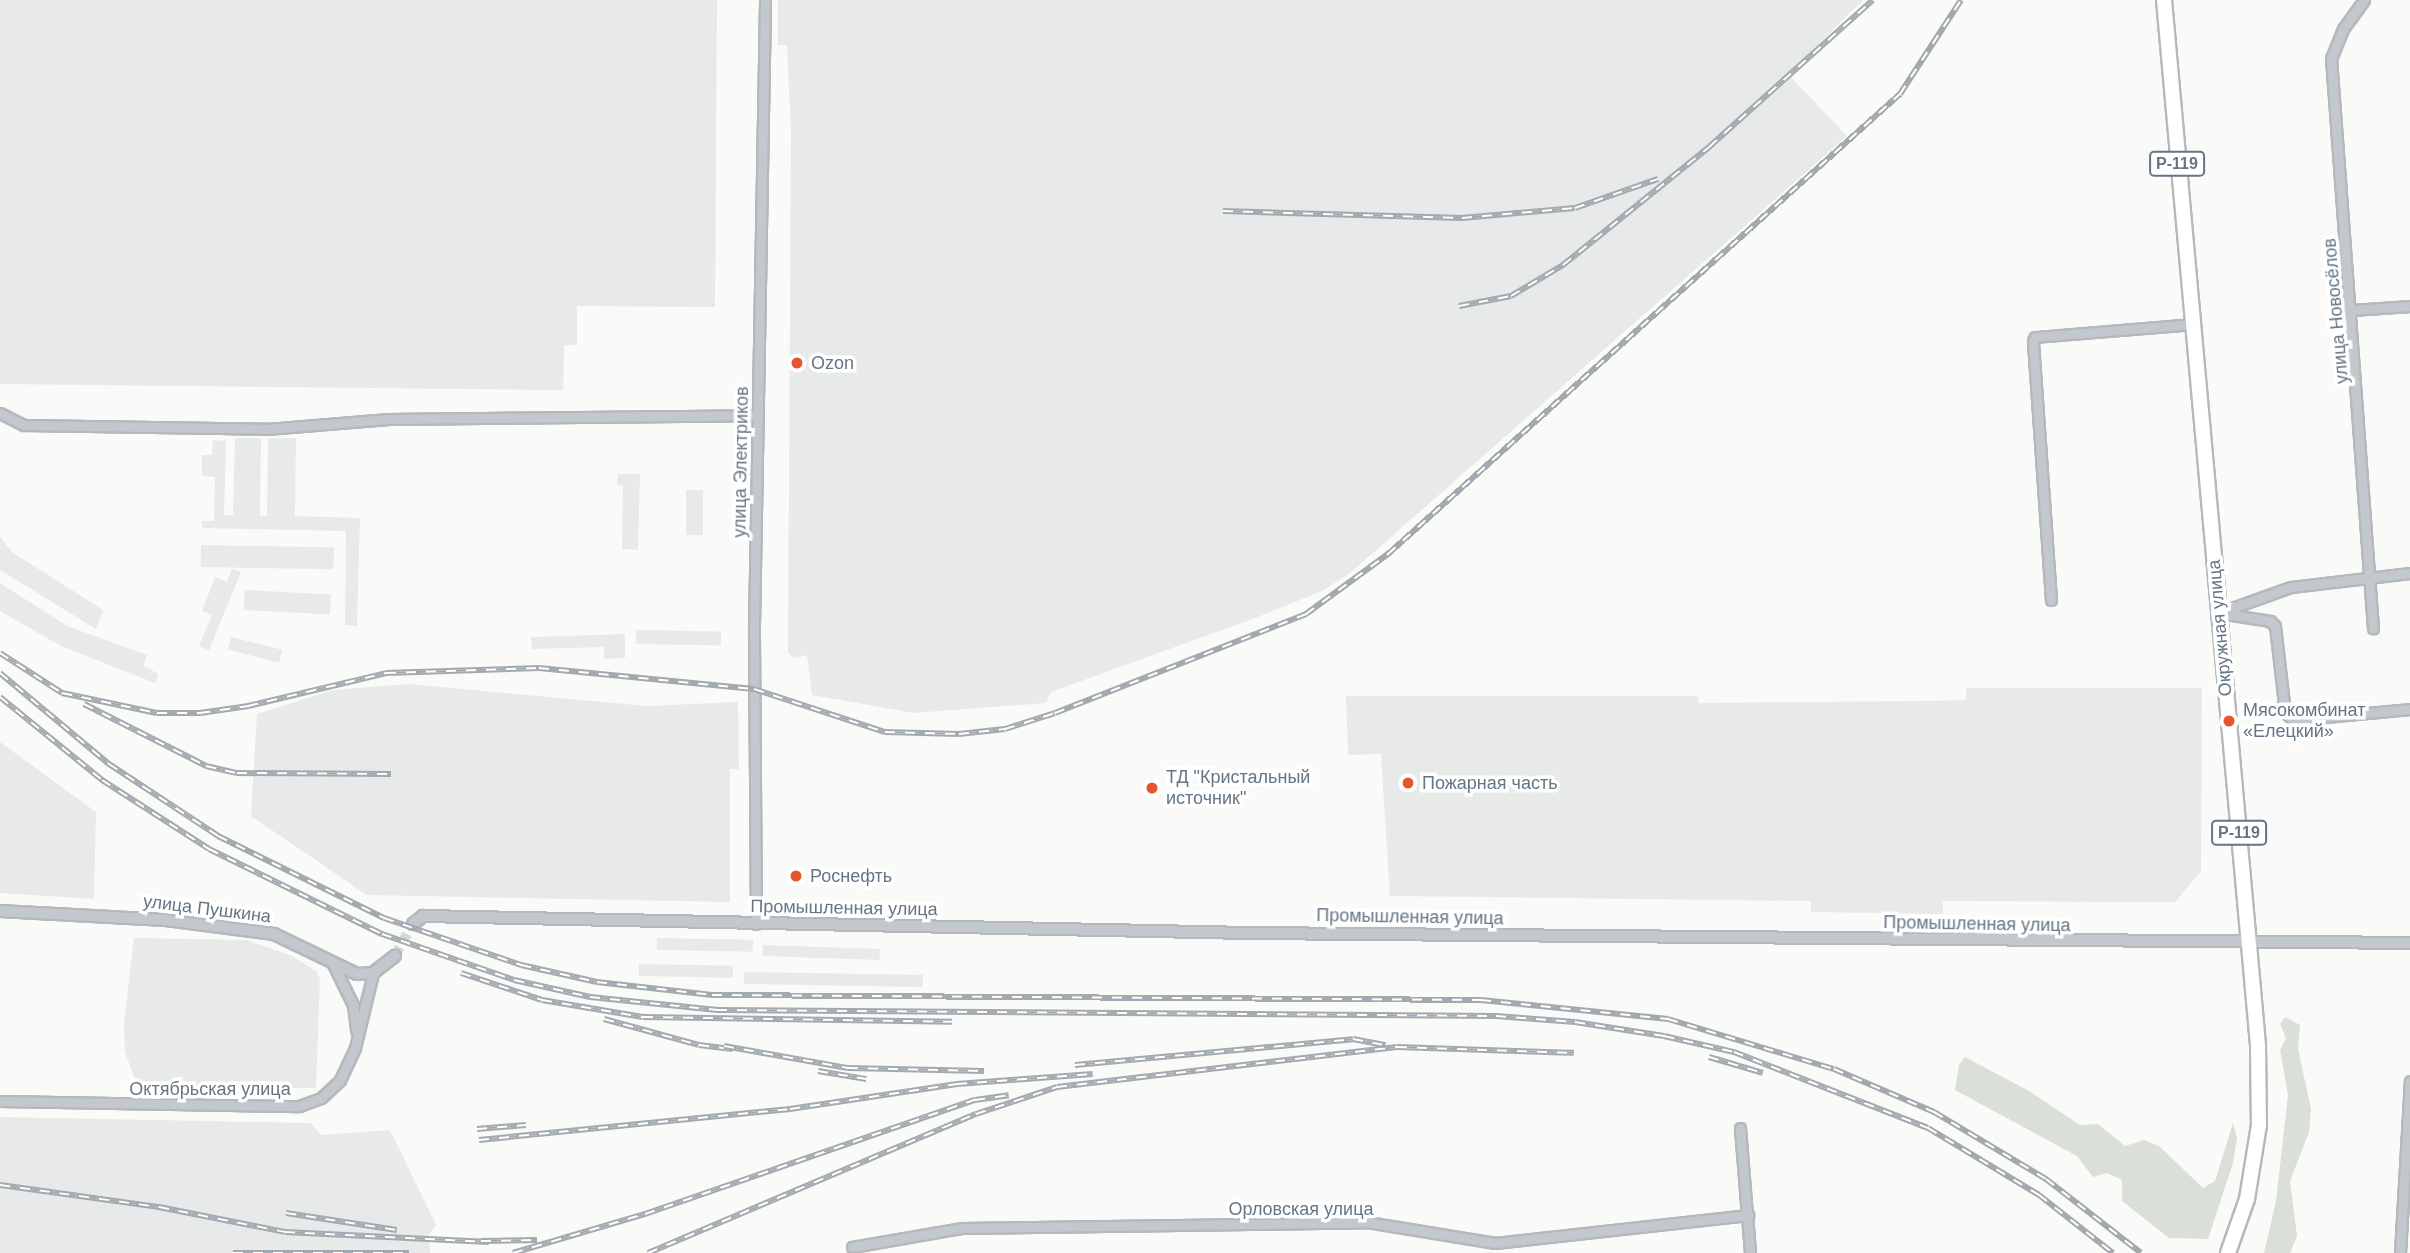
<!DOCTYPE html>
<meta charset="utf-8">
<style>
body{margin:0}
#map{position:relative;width:2410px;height:1253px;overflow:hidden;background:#fafaf8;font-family:Helvetica,sans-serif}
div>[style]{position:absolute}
.built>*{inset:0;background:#e8e9e9;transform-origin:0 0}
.green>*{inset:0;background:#dadfd7}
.tertiary-tunnel>*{height:10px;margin-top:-5px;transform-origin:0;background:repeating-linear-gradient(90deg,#d5d9db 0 10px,transparent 0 15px)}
.roads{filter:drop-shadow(2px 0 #b4b9bd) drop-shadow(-2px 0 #b4b9bd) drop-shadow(0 2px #b4b9bd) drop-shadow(0 -2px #b4b9bd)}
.minor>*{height:9px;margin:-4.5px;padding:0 4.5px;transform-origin:4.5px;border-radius:4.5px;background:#c3c8cc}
.tertiary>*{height:10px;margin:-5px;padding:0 5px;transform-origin:5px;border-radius:5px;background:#c3c8cc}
.trunk>*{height:14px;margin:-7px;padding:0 7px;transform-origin:7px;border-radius:7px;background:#fff}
.rail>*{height:6px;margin-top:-3px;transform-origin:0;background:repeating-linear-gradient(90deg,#fff 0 10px,#a2aab0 0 20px);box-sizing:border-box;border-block:2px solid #a2aab0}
.dots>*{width:19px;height:19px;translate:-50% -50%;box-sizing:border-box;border:4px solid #fff;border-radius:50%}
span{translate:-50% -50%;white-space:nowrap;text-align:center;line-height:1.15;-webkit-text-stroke:7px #fff;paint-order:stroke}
.shield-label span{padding:2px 5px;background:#fff;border:2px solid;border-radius:5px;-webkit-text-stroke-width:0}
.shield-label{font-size:16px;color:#657683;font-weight:700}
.street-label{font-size:18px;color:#657683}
.poi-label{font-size:18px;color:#657683}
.left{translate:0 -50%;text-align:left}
</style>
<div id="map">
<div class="built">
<i style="clip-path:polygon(0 0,717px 0,715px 307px,577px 306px,577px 345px,564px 345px,563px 390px,0 384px)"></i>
<i style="clip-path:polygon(778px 0,1863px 0,1788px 74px,1847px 136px,1349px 574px,1322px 591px,1255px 618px,1051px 692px,1046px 703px,914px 713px,812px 695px,807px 655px,794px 658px,788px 653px,791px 133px,787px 45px,778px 45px)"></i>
<i style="clip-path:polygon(235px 438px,261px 438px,260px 516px,267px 516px,268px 438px,296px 438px,295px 516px,360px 518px,357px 626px,345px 625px,346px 531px,202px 528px,202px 521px,214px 521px,215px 477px,202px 476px,202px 455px,212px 455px,213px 440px,226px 441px,224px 515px,233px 515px)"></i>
<i style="clip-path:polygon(618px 474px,640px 474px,638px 550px,622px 549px,623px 486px,617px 485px)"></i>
<i style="left:686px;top:490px;width:17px;height:45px"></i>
<i style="clip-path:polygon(0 537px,12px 552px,103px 610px,96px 629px,0 570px)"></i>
<i style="left:201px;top:545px;width:133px;height:22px;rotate:1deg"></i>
<i style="clip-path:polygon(232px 569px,241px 572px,209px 650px,199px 646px,212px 615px,202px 611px,215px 577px,227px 582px)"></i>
<i style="clip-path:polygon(0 583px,67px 626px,147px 655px,143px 666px,159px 674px,155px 683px,61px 646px,0 611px)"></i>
<i style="left:245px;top:590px;width:86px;height:20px;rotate:3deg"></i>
<i style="left:636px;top:630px;width:85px;height:14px;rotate:1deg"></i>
<i style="clip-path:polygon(625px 634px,625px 658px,604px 659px,604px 647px,532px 649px,531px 637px)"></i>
<i style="left:231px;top:637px;width:53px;height:13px;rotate:14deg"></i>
<i style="clip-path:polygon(409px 684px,646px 706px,738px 702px,739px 769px,730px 769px,730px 902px,367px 895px,251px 816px,257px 714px,333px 690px)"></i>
<i style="clip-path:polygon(1966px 688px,2202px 688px,2201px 871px,2175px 902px,1943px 901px,1943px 914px,1811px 912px,1811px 901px,1390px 896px,1381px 754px,1348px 755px,1346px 696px,1698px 696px,1699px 703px,1925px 701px,1966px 700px)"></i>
<i style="clip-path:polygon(0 742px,96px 812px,94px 899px,0 893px)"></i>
<i style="clip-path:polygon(134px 938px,247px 940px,292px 956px,316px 971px,320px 979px,316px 1088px,138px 1088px,125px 1052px,124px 1024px)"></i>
<i style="left:657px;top:938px;width:96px;height:12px;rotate:1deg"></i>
<i style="left:763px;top:945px;width:117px;height:11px;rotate:2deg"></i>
<i style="left:639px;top:964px;width:94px;height:12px;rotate:1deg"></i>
<i style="left:744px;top:972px;width:179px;height:12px;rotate:1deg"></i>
<i style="clip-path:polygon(0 1117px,311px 1123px,321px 1135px,390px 1130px,436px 1225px,429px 1234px,430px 1253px,0 1253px)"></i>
</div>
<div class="green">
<i style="clip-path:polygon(2285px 1017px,2300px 1025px,2298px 1049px,2311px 1109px,2309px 1132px,2290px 1181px,2297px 1236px,2290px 1253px,2264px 1253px,2276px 1201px,2288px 1095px,2280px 1050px,2286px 1038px,2280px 1024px)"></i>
<i style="clip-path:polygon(1965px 1057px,2029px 1091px,2080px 1125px,2098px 1124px,2125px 1146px,2144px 1140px,2159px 1146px,2203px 1188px,2215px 1181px,2233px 1123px,2237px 1138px,2233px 1163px,2208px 1239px,2169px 1238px,2122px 1201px,2122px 1180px,2107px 1173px,2093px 1177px,2077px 1156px,1955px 1090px,1959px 1065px)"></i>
</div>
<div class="tertiary-tunnel">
<i style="left:395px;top:956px;width:37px;rotate:-61deg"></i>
</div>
<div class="roads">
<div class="minor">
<i style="left:2364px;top:0;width:36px;rotate:126deg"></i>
<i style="left:2343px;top:29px;width:31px;rotate:112deg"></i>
<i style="left:2331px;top:58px;width:572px;rotate:85.79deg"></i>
<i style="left:2352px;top:310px;width:58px;rotate:-3.9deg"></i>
<i style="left:0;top:413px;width:27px;rotate:27deg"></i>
<i style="left:24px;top:425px;width:243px;rotate:0.9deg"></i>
<i style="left:267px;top:429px;width:122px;rotate:-4.7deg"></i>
<i style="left:389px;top:419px;width:369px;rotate:-0.6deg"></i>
<i style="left:2051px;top:600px;width:260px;rotate:-94deg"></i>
<i style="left:2033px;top:341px;width:4px;rotate:-63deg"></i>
<i style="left:2035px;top:337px;width:158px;rotate:-4.7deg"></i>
<i style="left:2221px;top:612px;width:74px;rotate:-19.7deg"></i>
<i style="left:2291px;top:587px;width:120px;rotate:-6.7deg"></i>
<i style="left:2219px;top:613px;width:52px;rotate:8.9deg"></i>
<i style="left:2270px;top:621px;width:7px;rotate:45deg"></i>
<i style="left:2275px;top:626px;width:87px;rotate:83.4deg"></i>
<i style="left:2285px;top:712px;width:11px;rotate:45deg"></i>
<i style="left:2293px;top:720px;width:118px;rotate:-5.4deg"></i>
<i style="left:756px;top:924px;width:297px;rotate:-90.4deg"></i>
<i style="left:754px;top:627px;width:627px;rotate:-88.99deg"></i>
<i style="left:333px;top:964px;width:46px;rotate:64deg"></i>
<i style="left:353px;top:1005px;width:26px;rotate:83deg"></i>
<i style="left:0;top:1101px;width:299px;rotate:1deg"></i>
<i style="left:299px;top:1106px;width:23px;rotate:-20deg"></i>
<i style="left:321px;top:1098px;width:26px;rotate:-43deg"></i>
<i style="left:340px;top:1080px;width:35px;rotate:-65deg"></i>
<i style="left:355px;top:1048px;width:77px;rotate:-76.5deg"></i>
<i style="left:1740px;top:1128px;width:125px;rotate:85.4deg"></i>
<i style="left:852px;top:1247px;width:112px;rotate:-9.8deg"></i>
<i style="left:962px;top:1228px;width:405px;rotate:-0.8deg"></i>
<i style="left:1367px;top:1222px;width:130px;rotate:9.3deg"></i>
<i style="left:1495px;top:1243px;width:255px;rotate:-6.3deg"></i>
<i style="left:2400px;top:1253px;width:172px;rotate:-86.7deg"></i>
</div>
<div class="tertiary">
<i style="left:0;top:911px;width:166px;rotate:3.1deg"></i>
<i style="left:166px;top:920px;width:109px;rotate:7.4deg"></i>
<i style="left:274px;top:934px;width:92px;rotate:25.7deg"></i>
<i style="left:357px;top:974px;width:16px;rotate:-4deg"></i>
<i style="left:373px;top:973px;width:28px;rotate:-38deg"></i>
<i style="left:413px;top:924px;width:13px;rotate:-39deg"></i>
<i style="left:423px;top:916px;width:825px;rotate:1.18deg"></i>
<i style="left:1248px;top:933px;width:1162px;rotate:0.49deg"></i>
</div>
<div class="trunk">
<i style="left:2164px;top:0;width:1050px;rotate:84.86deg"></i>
<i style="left:2258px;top:1046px;width:79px;rotate:89.3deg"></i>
<i style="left:2259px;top:1125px;width:75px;rotate:99.2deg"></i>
<i style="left:2247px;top:1199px;width:57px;rotate:109.4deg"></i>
</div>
</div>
<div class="rail">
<i style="left:1223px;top:211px;width:239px;rotate:1.7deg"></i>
<i style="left:1462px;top:218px;width:113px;rotate:-5.1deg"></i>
<i style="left:1575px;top:208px;width:88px;rotate:-19.3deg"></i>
<i style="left:1459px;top:306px;width:53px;rotate:-10.9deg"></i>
<i style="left:1511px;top:296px;width:61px;rotate:-30.8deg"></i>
<i style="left:1563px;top:265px;width:188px;rotate:-38.9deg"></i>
<i style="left:1709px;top:147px;width:220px;rotate:-41.9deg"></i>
<i style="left:0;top:653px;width:74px;rotate:32.8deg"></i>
<i style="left:62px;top:693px;width:97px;rotate:11.9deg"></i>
<i style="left:157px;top:713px;width:43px"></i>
<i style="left:200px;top:713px;width:49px;rotate:-8.3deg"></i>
<i style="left:248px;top:706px;width:142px;rotate:-13.4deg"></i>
<i style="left:386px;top:673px;width:153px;rotate:-1.9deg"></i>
<i style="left:539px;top:668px;width:216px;rotate:5.6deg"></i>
<i style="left:754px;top:689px;width:138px;rotate:18.2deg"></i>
<i style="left:885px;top:732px;width:74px;rotate:1.5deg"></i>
<i style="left:959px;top:734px;width:46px;rotate:-6.2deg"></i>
<i style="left:1005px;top:729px;width:52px;rotate:-17.7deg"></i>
<i style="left:1055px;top:713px;width:270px;rotate:-21.5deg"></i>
<i style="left:1306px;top:614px;width:102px;rotate:-36.2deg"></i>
<i style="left:1388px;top:554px;width:688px;rotate:-41.94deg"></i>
<i style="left:1900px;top:94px;width:112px;rotate:-57deg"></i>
<i style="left:0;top:673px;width:142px;rotate:39.9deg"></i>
<i style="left:109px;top:764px;width:131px;rotate:33.4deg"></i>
<i style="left:218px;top:836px;width:185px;rotate:26.3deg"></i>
<i style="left:384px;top:918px;width:145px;rotate:18.9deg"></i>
<i style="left:521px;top:965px;width:78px;rotate:12.6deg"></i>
<i style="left:597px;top:982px;width:116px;rotate:6.4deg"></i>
<i style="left:712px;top:995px;width:769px;rotate:0.37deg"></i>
<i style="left:1481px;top:1000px;width:188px;rotate:5.8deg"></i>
<i style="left:1668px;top:1019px;width:173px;rotate:16.8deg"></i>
<i style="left:1834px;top:1069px;width:109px;rotate:23.3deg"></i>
<i style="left:1934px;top:1112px;width:131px;rotate:30.9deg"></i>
<i style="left:2046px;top:1179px;width:120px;rotate:37.9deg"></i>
<i style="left:0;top:697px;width:132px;rotate:39.1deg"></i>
<i style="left:102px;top:780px;width:127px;rotate:32.8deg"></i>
<i style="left:209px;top:849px;width:193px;rotate:26.2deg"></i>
<i style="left:382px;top:934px;width:140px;rotate:19.2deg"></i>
<i style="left:514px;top:980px;width:78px;rotate:12.6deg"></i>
<i style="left:590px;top:997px;width:128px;rotate:5.8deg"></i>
<i style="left:717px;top:1010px;width:779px;rotate:0.44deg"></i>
<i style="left:1496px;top:1016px;width:79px;rotate:4.3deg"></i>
<i style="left:1575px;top:1022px;width:90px;rotate:8.9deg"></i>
<i style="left:1664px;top:1036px;width:72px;rotate:12.9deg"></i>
<i style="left:1734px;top:1052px;width:208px;rotate:21.4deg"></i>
<i style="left:1928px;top:1128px;width:130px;rotate:31.1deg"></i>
<i style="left:2039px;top:1195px;width:94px;rotate:38.1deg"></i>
<i style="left:84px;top:704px;width:137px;rotate:26.9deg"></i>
<i style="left:206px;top:766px;width:32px;rotate:13deg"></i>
<i style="left:237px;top:773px;width:154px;rotate:0.4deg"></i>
<i style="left:461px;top:973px;width:85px;rotate:18.4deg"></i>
<i style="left:542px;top:1000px;width:102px;rotate:9.6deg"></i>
<i style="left:643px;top:1017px;width:309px;rotate:0.9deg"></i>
<i style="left:604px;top:1019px;width:98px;rotate:15.3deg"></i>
<i style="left:699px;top:1045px;width:34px;rotate:7deg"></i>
<i style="left:724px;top:1046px;width:126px;rotate:10.1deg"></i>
<i style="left:848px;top:1068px;width:136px;rotate:1.3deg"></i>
<i style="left:1709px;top:1057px;width:56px;rotate:16.5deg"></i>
<i style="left:1075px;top:1065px;width:279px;rotate:-5.3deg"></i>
<i style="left:1353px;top:1039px;width:33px;rotate:11deg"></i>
<i style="left:818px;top:1071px;width:49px;rotate:9.5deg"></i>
<i style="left:477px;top:1129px;width:49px;rotate:-4.7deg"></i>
<i style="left:479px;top:1140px;width:313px;rotate:-5.7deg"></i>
<i style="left:790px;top:1109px;width:169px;rotate:-8.5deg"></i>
<i style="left:957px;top:1084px;width:136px;rotate:-4.2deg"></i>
<i style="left:0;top:1185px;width:161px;rotate:7.9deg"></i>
<i style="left:159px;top:1207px;width:128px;rotate:11.2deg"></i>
<i style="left:285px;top:1232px;width:204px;rotate:2.8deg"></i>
<i style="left:286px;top:1213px;width:112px;rotate:8.7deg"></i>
<i style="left:481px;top:1241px;width:56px;rotate:-1deg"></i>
<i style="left:233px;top:1253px;width:176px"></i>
<i style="left:513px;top:1253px;width:138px;rotate:-16.5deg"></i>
<i style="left:645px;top:1214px;width:349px;rotate:-19.1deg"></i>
<i style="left:975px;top:1100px;width:34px;rotate:-8deg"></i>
<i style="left:648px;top:1253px;width:356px;rotate:-23deg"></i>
<i style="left:976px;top:1114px;width:85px;rotate:-18.4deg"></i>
<i style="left:1057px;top:1087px;width:342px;rotate:-6.7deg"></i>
<i style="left:1397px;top:1047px;width:177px;rotate:1.9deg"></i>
</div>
<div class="dots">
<i style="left:797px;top:363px;background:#e4572e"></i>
<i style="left:2229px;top:721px;background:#e4572e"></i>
<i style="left:1408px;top:783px;background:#e4572e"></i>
<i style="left:1152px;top:788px;background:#e4572e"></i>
<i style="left:796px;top:876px;background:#e4572e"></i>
</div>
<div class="shield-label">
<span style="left:2177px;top:164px">Р-119</span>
<span style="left:2239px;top:833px">Р-119</span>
</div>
<div class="street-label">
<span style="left:2336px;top:311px;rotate:-95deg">улица Новосёлов</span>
<span style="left:741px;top:462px;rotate:-89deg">улица Электриков</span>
<span style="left:2220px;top:628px;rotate:-95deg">Окружная улица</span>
<span style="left:844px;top:908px;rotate:1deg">Промышленная улица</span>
<span style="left:207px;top:909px;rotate:7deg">улица Пушкина</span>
<span style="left:1410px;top:917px;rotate:1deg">Промышленная улица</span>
<span style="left:1977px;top:924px;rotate:1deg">Промышленная улица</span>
<span style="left:210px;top:1089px">Октябрьская улица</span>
<span style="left:1301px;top:1209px">Орловская улица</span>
</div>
<div class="poi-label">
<span class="left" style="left:811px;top:363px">Ozon</span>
<span class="left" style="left:2243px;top:721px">Мясокомбинат<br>«Елецкий»</span>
<span class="left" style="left:1166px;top:788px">ТД "Кристальный<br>источник"</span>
<span class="left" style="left:1422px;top:783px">Пожарная часть</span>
<span class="left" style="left:810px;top:876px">Роснефть</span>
</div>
</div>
